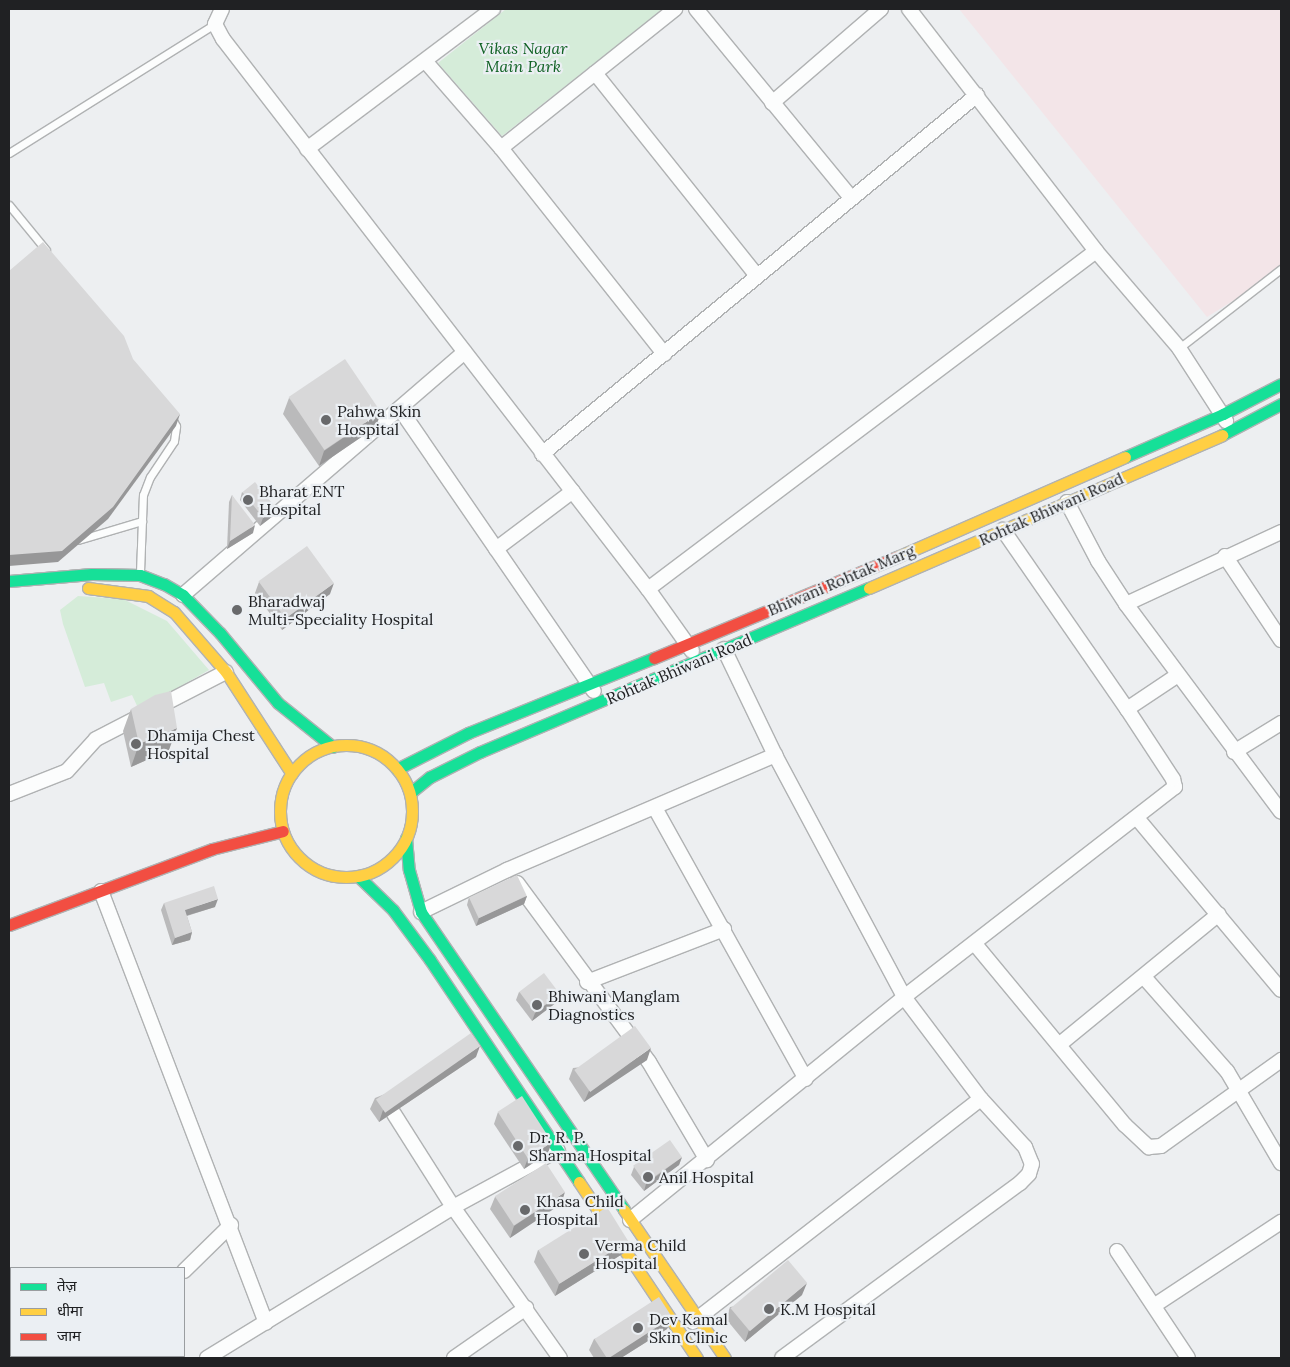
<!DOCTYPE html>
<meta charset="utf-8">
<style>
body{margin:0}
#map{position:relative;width:1290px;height:1367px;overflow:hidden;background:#edeff1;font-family:Lora,"Noto Sans Devanagari",serif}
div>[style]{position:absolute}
.industrial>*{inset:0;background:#f3e5e8}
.green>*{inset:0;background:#d5ecd9}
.roads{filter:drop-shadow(1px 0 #b0b2b3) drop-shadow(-1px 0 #b0b2b3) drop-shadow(0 1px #b0b2b3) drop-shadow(0 -1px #b0b2b3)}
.lane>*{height:7px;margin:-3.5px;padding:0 3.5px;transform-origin:3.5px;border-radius:3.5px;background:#fcfdfd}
.street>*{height:14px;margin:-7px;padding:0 7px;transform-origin:7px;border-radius:7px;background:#fcfdfd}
.fast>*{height:11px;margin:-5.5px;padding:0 5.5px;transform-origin:5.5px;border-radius:5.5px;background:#16e098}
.slow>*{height:11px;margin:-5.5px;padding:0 5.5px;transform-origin:5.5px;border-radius:5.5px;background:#ffcf43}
.slow>.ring{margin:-5.5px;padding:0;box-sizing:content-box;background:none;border:11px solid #ffcf43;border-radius:50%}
.jam>*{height:11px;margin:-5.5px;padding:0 5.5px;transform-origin:5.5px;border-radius:5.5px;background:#f24e42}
.wall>*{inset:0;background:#bababb}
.shaded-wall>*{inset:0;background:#979798}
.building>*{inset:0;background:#d8d8d9;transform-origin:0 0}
.dots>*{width:14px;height:14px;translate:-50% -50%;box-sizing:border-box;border:2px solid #ebeff3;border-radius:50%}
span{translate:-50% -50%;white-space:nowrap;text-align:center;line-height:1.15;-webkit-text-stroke:4.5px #ebeff3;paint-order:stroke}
.park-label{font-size:16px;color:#0f6123;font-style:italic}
.poi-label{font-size:16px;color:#202123}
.left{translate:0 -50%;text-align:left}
.street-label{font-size:16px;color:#202123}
.frame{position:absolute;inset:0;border:10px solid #202123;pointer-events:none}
.legend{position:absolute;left:10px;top:1267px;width:175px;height:90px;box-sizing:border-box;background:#ebeff3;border:1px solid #9a9da0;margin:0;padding:6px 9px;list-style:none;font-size:15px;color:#202123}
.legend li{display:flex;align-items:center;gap:10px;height:25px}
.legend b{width:25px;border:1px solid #9a9da0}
</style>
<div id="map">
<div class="industrial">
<i style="clip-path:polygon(959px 9px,1281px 9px,1281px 271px,1207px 317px)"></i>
</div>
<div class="green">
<i style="clip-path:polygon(506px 9px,663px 9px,502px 136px,438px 63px)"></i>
<i style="clip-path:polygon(78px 596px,123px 599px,167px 621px,209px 670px,139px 710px,132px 695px,111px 702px,104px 683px,85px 687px,63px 624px,60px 610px)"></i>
</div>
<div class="roads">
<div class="lane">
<i style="left:9px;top:153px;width:243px;rotate:-32.1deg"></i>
<i style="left:9px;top:205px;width:58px;rotate:50.6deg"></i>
<i style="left:1179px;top:348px;width:129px;rotate:-37.8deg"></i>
<i style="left:78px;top:540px;width:67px;rotate:-16.5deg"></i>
<i style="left:140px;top:572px;width:77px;rotate:-87.8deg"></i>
<i style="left:143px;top:495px;width:19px;rotate:-69deg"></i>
<i style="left:150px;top:477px;width:43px;rotate:-56.3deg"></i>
<i style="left:174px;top:441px;width:15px;rotate:-82deg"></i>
<i style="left:176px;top:426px;width:9px;rotate:-117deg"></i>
</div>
<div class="street">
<i style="left:222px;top:9px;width:17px;rotate:115deg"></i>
<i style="left:215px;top:24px;width:17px;rotate:62deg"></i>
<i style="left:223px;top:39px;width:695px;rotate:52.31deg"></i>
<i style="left:648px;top:589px;width:76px;rotate:54.6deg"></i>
<i style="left:696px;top:9px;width:244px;rotate:50.6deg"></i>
<i style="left:909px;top:9px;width:306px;rotate:52.3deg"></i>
<i style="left:1096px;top:251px;width:128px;rotate:49.4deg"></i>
<i style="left:1179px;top:348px;width:87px;rotate:57.2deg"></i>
<i style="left:426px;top:62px;width:114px;rotate:48.9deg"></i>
<i style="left:501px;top:148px;width:263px;rotate:51.6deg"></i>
<i style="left:595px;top:73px;width:260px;rotate:51.4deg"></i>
<i style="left:772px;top:103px;width:144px;rotate:-40.8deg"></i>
<i style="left:501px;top:148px;width:223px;rotate:-38.6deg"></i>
<i style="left:307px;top:149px;width:233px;rotate:-37deg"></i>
<i style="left:400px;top:409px;width:342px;rotate:55.5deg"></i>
<i style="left:542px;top:454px;width:564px;rotate:-39.53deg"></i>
<i style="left:1067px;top:502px;width:67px;rotate:62.3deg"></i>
<i style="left:1098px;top:561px;width:51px;rotate:56.9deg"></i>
<i style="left:1126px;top:604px;width:259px;rotate:53.3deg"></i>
<i style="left:496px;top:549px;width:96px;rotate:-37deg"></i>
<i style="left:1225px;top:556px;width:101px;rotate:56.3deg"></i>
<i style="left:648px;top:589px;width:561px;rotate:-37.03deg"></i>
<i style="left:183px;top:595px;width:372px;rotate:-40.8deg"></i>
<i style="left:1126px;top:604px;width:171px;rotate:-24.9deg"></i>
<i style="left:724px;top:649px;width:118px;rotate:64.3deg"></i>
<i style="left:775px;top:755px;width:274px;rotate:61.9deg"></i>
<i style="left:904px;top:997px;width:128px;rotate:53deg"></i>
<i style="left:981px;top:1099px;width:65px;rotate:47.5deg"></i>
<i style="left:1025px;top:1147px;width:18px;rotate:68deg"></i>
<i style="left:1032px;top:1164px;width:10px;rotate:107deg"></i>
<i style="left:1029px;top:1174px;width:13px;rotate:135deg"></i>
<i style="left:1020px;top:1183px;width:295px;rotate:143.7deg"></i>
<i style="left:1127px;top:709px;width:61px;rotate:-33.7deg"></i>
<i style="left:1234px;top:752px;width:55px;rotate:-31.7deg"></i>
<i style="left:9px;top:794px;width:62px;rotate:-21.6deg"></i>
<i style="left:67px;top:771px;width:43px;rotate:-47.8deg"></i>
<i style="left:96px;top:739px;width:146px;rotate:-27.3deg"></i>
<i style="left:655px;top:808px;width:310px;rotate:60.9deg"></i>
<i style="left:1137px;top:818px;width:224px;rotate:50.1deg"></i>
<i style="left:517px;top:883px;width:222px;rotate:53.6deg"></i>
<i style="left:649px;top:1062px;width:114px;rotate:59.4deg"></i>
<i style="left:101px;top:891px;width:462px;rotate:69.1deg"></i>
<i style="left:421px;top:912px;width:96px;rotate:-26deg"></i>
<i style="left:507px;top:870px;width:292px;rotate:-23.2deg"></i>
<i style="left:975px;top:944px;width:235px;rotate:50.4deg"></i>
<i style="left:1125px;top:1125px;width:33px;rotate:43deg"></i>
<i style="left:1149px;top:1147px;width:12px;rotate:-5deg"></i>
<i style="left:1161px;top:1146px;width:148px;rotate:-35.6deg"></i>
<i style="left:1144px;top:977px;width:125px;rotate:48.6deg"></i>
<i style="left:1227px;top:1071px;width:107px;rotate:59.6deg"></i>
<i style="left:587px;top:982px;width:147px;rotate:-21.1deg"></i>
<i style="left:1060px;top:1044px;width:205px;rotate:-39.3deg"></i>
<i style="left:394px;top:1114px;width:110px;rotate:57.6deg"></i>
<i style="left:453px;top:1207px;width:185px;rotate:54.7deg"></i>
<i style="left:630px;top:1220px;width:353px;rotate:-39.1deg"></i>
<i style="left:904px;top:997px;width:343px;rotate:-37.8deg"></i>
<i style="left:1175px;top:787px;width:8px;rotate:-104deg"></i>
<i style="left:1173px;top:779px;width:84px;rotate:-123.3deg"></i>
<i style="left:1127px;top:709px;width:218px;rotate:-124.7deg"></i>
<i style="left:1117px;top:1251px;width:128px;rotate:56.4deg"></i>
<i style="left:184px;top:1271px;width:66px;rotate:-44.4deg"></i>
<i style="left:1155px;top:1305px;width:151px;rotate:-33.4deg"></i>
<i style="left:693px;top:1322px;width:364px;rotate:-37.8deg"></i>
<i style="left:138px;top:1356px;width:3px;rotate:45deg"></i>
<i style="left:50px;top:1358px;width:4px;rotate:-34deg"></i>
<i style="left:207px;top:1358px;width:289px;rotate:-31.5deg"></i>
<i style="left:453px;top:1207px;width:119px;rotate:-28.5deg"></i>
<i style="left:454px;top:1358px;width:88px;rotate:-34.8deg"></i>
</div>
<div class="fast">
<i style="left:1222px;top:435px;width:67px;rotate:-27.7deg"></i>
<i style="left:1125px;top:457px;width:107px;rotate:-23.7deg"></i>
<i style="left:1223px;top:414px;width:65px;rotate:-27.3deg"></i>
<i style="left:9px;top:581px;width:83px;rotate:-4.8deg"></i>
<i style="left:92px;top:574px;width:48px;rotate:1.2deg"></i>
<i style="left:140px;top:575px;width:26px;rotate:21deg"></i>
<i style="left:164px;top:584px;width:22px;rotate:30deg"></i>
<i style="left:183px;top:595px;width:53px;rotate:45.8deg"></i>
<i style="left:220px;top:633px;width:91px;rotate:50.4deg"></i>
<i style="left:278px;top:703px;width:70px;rotate:38.7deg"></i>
<i style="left:397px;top:769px;width:80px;rotate:-26.9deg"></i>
<i style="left:468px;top:733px;width:201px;rotate:-22deg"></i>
<i style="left:410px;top:793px;width:26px;rotate:-39deg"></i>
<i style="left:430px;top:777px;width:56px;rotate:-26.6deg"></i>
<i style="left:480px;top:752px;width:422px;rotate:-22.9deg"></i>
<i style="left:406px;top:838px;width:32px;rotate:85deg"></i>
<i style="left:409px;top:870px;width:44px;rotate:74.1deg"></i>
<i style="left:421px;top:912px;width:361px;rotate:55.7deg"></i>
<i style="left:358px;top:876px;width:49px;rotate:44.2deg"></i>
<i style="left:393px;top:910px;width:62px;rotate:53.5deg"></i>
<i style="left:430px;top:960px;width:267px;rotate:56.1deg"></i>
</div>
<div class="slow">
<i style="left:897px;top:557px;width:249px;rotate:-23.7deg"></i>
<i style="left:88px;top:588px;width:61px;rotate:7.6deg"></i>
<i style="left:148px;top:596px;width:31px;rotate:32deg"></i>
<i style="left:174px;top:612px;width:79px;rotate:49.1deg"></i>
<i style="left:226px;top:672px;width:121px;rotate:57.1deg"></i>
<i style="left:869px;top:588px;width:385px;rotate:-23.4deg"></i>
<i class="ring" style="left:280px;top:745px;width:121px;height:121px"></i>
<i style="left:579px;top:1182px;width:212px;rotate:56.2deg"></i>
<i style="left:624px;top:1210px;width:179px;rotate:55.7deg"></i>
</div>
<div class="jam">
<i style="left:654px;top:658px;width:263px;rotate:-22.6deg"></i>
<i style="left:9px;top:925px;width:217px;rotate:-20.5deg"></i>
<i style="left:212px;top:849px;width:73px;rotate:-14.2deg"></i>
</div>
</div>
<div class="wall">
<i style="clip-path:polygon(289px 398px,376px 427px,319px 466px,283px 414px)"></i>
<i style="clip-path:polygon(242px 492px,273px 516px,260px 526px,240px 500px)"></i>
<i style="clip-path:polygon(232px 495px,253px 533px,227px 549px,229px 502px)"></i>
<i style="clip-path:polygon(259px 582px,330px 594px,282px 630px,255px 593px)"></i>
<i style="clip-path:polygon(131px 709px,169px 750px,131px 767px,123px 731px)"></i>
<i style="clip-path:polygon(527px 896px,524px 904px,476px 926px,467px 905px,469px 897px)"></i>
<i style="clip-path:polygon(164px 903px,215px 907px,187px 916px,192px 932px,190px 940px,172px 945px,161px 910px)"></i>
<i style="clip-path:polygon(519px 992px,557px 1002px,532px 1021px,516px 1000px)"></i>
<i style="clip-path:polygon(476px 1057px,379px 1122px,370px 1109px,375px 1098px)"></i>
<i style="clip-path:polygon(647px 1060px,584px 1102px,569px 1079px,573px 1068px)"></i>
<i style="clip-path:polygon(498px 1112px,548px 1153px,524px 1169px,494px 1124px)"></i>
<i style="clip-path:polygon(682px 1157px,679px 1165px,644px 1191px,631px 1175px,634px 1167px)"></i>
<i style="clip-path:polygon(495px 1197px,561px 1204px,510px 1238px,490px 1209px)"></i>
<i style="clip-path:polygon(538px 1250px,624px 1253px,555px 1296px,534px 1262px)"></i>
<i style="clip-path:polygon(802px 1295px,745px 1342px,726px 1319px,730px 1307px)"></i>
<i style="clip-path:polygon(672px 1317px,667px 1329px,621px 1358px,594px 1358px,589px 1350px,594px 1339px)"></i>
</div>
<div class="shaded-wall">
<i style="clip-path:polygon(381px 412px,376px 427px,319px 466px,324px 451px)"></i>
<i style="clip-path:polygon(180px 414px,176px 426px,108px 519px,58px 562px,9px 566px,9px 555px)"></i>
<i style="clip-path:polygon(276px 508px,273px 516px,260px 526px,263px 518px)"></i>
<i style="clip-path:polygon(255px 525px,253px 533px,227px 549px,230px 541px)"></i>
<i style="clip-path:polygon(334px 583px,330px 594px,282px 630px,286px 618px)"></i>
<i style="clip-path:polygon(177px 728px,169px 750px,131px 767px,139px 744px)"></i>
<i style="clip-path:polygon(527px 896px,524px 904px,476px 926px,479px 918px)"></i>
<i style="clip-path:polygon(218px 899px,215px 907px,182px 917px,185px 910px)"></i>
<i style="clip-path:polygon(192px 932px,190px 940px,172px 945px,175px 938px)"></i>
<i style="clip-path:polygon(560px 994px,557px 1002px,532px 1021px,535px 1013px)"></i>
<i style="clip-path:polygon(480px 1046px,476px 1057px,379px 1122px,383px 1110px)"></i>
<i style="clip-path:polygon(651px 1048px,647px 1060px,584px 1102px,589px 1091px)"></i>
<i style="clip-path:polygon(552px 1142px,548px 1153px,524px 1169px,528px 1158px)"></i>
<i style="clip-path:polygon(682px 1157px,679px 1165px,644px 1191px,646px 1184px)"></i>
<i style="clip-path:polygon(565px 1192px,561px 1204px,510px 1238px,514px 1226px)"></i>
<i style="clip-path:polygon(628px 1241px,624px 1253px,555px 1296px,559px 1284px)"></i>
<i style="clip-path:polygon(807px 1283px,802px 1295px,745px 1342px,749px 1330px)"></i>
<i style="clip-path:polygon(672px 1317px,667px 1329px,621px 1358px,607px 1358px)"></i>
</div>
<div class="building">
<i style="clip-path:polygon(43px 242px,124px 336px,133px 359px,180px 414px,113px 507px,62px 551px,9px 555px,9px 271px)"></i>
<i style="left:345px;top:359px;width:64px;height:68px;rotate:56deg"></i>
<i style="left:255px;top:482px;width:33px;height:16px;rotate:51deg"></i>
<i style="clip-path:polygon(232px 495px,255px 525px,230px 541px)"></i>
<i style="left:307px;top:546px;width:46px;height:60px;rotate:54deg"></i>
<i style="clip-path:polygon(171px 691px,177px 728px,139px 744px,131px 709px,155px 695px)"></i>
<i style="left:517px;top:875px;width:23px;height:53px;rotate:65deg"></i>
<i style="clip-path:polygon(214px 886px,218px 899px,185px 910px,192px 932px,175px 938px,164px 903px)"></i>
<i style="left:544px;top:973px;width:26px;height:31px;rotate:53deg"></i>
<i style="left:635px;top:1026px;width:27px;height:75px;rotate:54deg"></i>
<i style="left:471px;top:1033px;width:16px;height:116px;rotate:55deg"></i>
<i style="left:522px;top:1096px;width:55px;height:29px;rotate:57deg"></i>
<i style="left:670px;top:1140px;width:21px;height:45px;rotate:55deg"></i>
<i style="left:546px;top:1163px;width:35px;height:61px;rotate:57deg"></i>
<i style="left:607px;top:1207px;width:40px;height:81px;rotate:58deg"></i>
<i style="left:788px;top:1260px;width:30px;height:75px;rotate:50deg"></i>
<i style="left:659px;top:1297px;width:24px;height:77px;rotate:57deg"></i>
</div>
<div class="dots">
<i style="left:326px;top:420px;background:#68696b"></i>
<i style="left:248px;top:500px;background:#68696b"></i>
<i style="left:237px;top:610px;background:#68696b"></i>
<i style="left:136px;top:744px;background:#68696b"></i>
<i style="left:537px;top:1005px;background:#68696b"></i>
<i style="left:518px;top:1146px;background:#68696b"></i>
<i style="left:648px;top:1177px;background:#68696b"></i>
<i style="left:525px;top:1210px;background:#68696b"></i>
<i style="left:584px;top:1254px;background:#68696b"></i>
<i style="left:769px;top:1309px;background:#68696b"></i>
<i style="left:638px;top:1328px;background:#68696b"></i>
</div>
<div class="park-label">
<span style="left:523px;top:57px">Vikas Nagar<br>Main Park</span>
</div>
<div class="poi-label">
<span class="left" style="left:337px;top:420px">Pahwa Skin<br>Hospital</span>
<span class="left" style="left:259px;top:500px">Bharat ENT<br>Hospital</span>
<span class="left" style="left:248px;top:610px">Bharadwaj<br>Multi-Speciality Hospital</span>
<span class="left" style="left:147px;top:744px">Dhamija Chest<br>Hospital</span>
<span class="left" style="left:548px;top:1005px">Bhiwani Manglam<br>Diagnostics</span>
<span class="left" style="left:529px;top:1146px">Dr. R. P.<br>Sharma Hospital</span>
<span class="left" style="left:659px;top:1177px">Anil Hospital</span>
<span class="left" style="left:536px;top:1210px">Khasa Child<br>Hospital</span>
<span class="left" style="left:595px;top:1254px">Verma Child<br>Hospital</span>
<span class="left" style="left:780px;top:1309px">K.M Hospital</span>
<span class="left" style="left:649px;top:1328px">Dev Kamal<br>Skin Clinic</span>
</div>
<div class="street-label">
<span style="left:1051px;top:509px;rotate:-24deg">Rohtak Bhiwani Road</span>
<span style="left:841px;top:580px;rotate:-23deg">Bhiwani Rohtak Marg</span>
<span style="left:679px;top:669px;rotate:-23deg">Rohtak Bhiwani Road</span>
</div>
<div class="frame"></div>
<ul class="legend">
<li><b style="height:6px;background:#16e098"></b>तेज़</li>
<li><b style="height:6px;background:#ffcf43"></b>धीमा</li>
<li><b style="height:6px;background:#f24e42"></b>जाम</li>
</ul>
</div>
